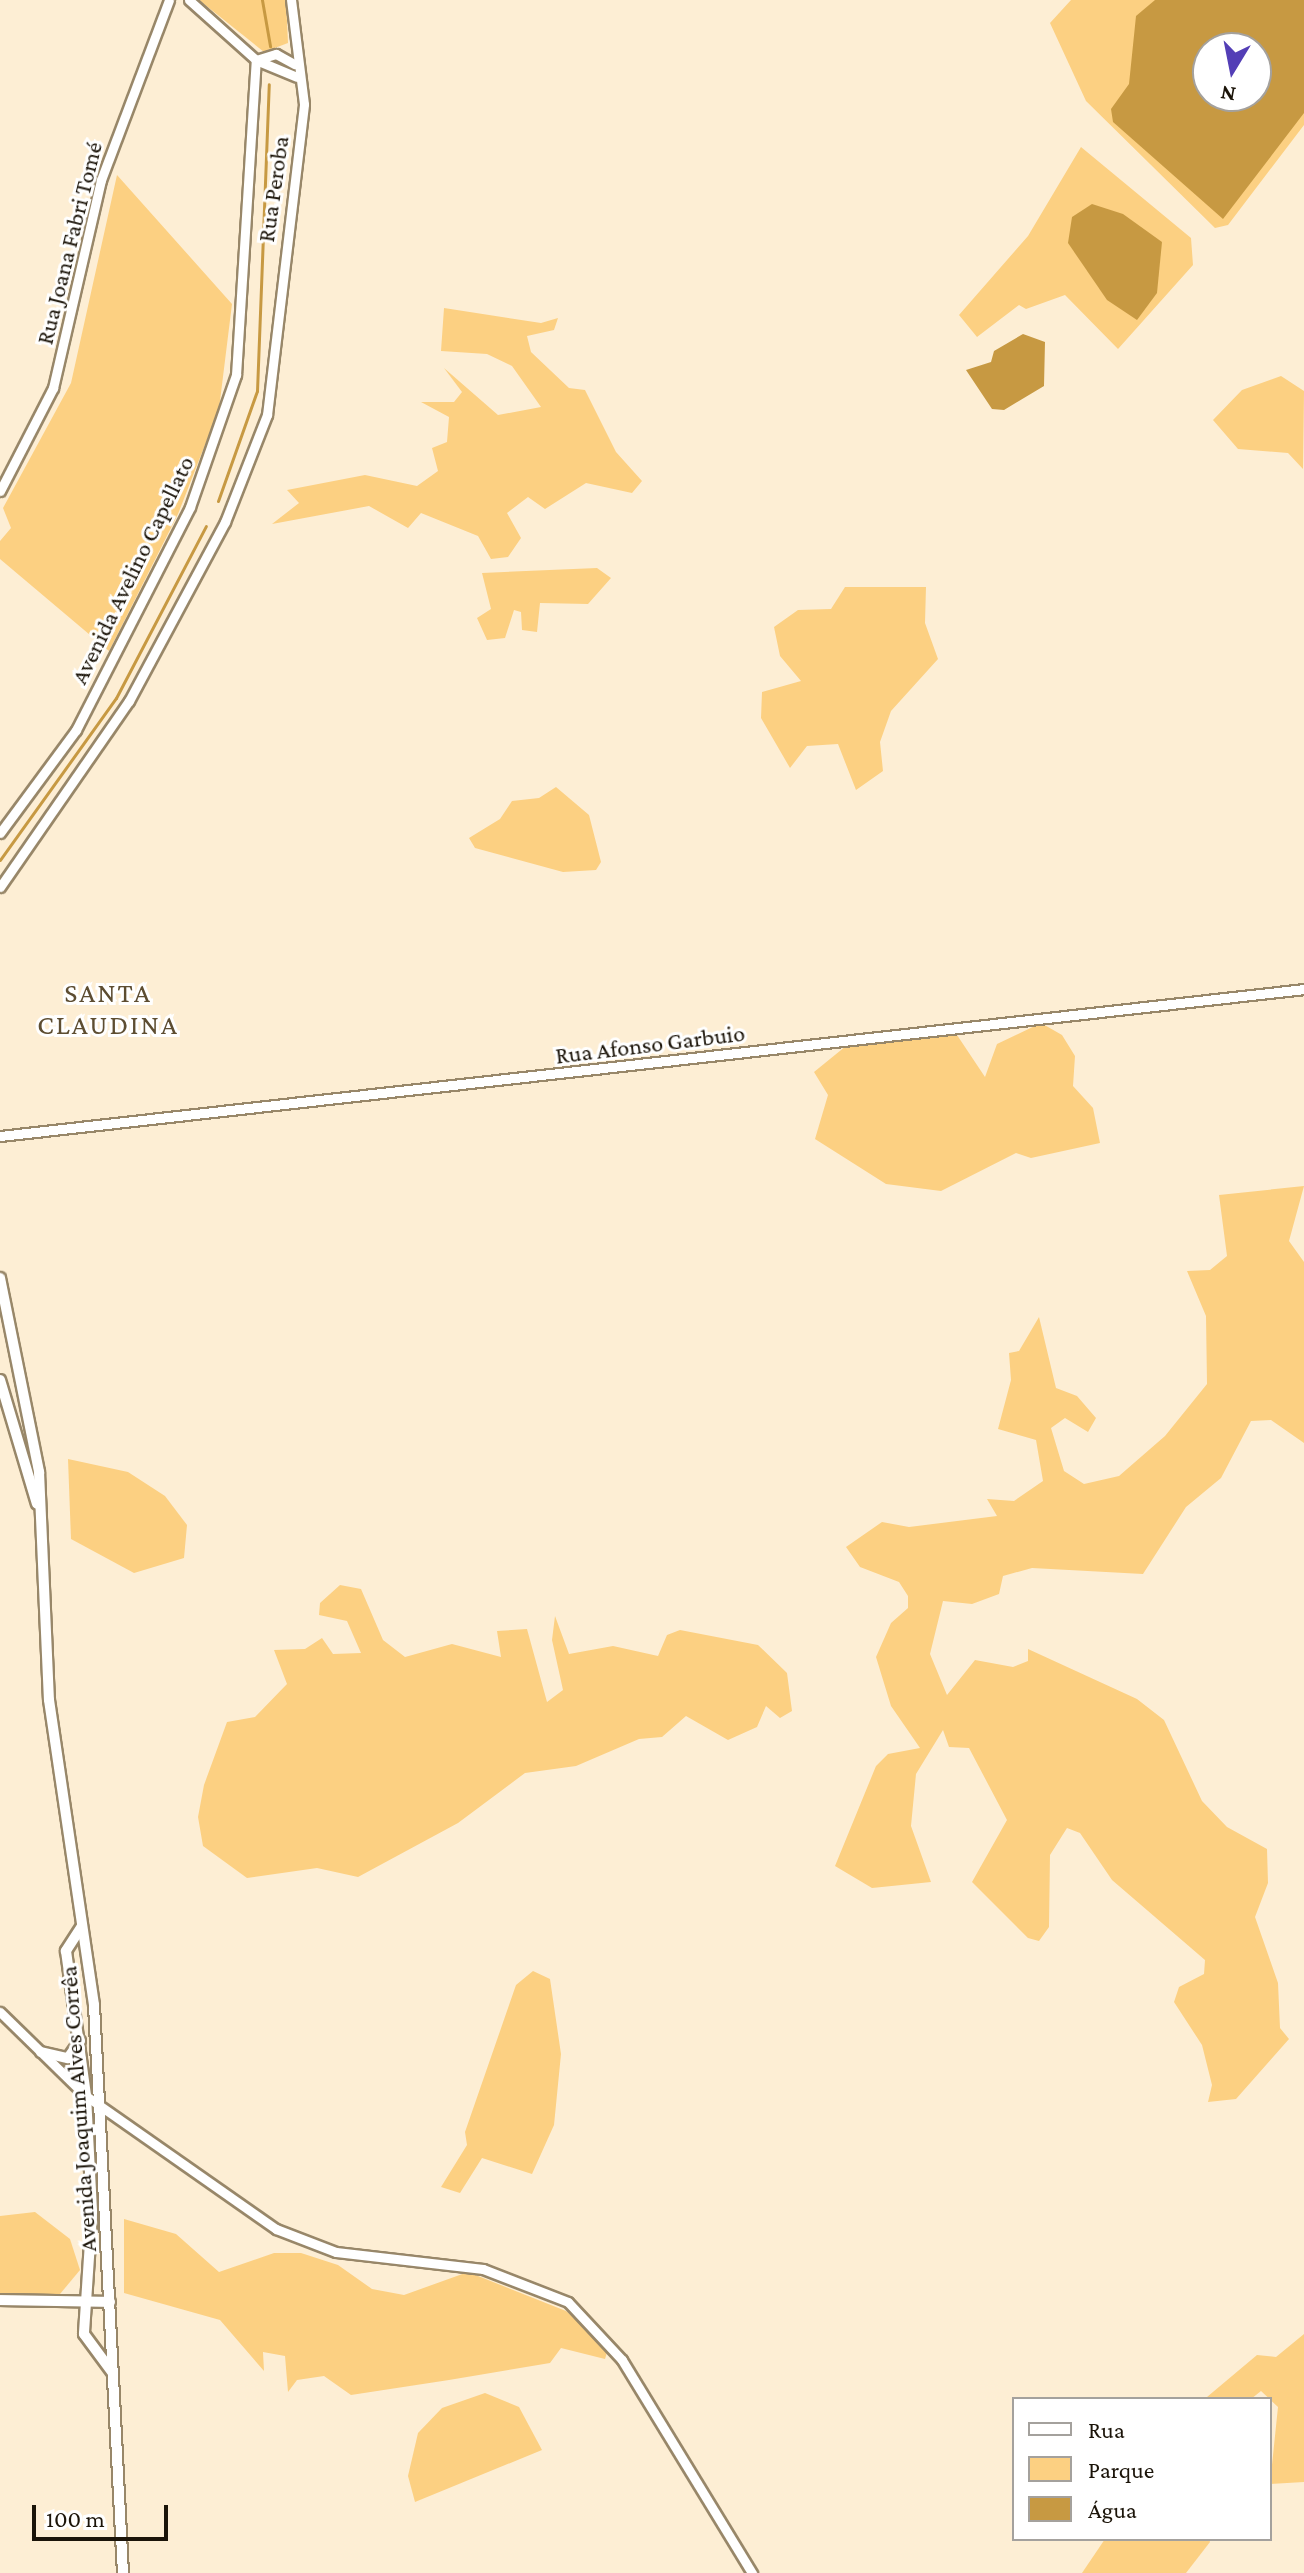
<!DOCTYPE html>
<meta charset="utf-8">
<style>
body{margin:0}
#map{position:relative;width:1304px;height:2573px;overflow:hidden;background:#fdeed4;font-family:"Crimson Pro",serif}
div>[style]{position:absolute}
.green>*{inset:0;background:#fcd082}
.water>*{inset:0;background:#c79942}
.stream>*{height:3px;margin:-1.5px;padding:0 1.5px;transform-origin:1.5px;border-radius:1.5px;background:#c79942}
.roads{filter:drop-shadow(2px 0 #988769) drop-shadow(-2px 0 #988769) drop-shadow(0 2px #988769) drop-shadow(0 -2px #988769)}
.tertiary>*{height:9px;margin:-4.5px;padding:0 4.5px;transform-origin:4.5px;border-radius:4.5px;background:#fff}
.secondary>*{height:10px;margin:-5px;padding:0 5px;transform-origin:5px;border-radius:5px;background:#fff}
span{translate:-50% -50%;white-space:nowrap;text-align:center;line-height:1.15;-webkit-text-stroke:6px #fff;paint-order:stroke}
.street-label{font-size:24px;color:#1b1409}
.quarter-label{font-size:28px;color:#5d4d31;letter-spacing:2px}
.legend{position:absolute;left:1012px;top:2397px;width:260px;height:144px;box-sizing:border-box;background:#fff;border:2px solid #a4a19d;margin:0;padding:10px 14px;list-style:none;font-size:24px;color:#1b1409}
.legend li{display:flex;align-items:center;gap:16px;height:40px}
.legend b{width:40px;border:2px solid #a4a19d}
.north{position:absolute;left:1192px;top:32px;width:80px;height:80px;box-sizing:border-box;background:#fff;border:2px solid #a4a19d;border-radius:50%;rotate:190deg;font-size:22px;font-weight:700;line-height:32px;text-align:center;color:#1b1409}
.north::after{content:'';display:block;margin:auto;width:28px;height:36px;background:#533eb6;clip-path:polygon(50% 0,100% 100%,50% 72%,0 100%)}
.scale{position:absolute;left:32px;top:2505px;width:136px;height:36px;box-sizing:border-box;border:4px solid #1b1409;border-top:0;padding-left:10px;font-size:24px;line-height:28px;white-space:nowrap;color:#1b1409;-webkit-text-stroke:6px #fff;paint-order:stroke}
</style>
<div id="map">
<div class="green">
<i style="clip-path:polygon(199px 0,286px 0,288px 43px,264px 52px)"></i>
<i style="clip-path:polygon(evenodd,1071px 0,1304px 0,1304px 125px,1228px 225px,1215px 228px,1086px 101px,1050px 23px,1071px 0,1208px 48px,1256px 48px,1256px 96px,1208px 96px,1208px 48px)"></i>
<i style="clip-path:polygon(1081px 147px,1191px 238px,1193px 265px,1118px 349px,1065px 295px,1026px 309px,1019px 305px,977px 337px,959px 315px,1028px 236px)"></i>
<i style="clip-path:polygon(117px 175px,232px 304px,219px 409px,178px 514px,109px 651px,0 559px,0 541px,11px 528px,3px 508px,71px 383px)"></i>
<i style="clip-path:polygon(444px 308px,541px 323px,558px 318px,554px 330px,527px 336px,531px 352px,569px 388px,585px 390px,616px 452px,642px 481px,632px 493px,586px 483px,545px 509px,528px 497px,507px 513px,521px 538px,508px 557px,491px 559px,478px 536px,421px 513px,408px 528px,369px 506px,272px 524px,299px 503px,287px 490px,365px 475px,417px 486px,438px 471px,432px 448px,447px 442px,449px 417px,421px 402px,454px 402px,462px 392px,444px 368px,498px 415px,541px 407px,512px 366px,487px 354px,441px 351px)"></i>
<i style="clip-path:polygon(1281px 376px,1304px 391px,1303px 469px,1288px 453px,1238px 449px,1213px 420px,1242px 390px)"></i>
<i style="clip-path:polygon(597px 568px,611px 578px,588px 604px,540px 603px,537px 632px,522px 630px,521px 612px,514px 610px,505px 638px,487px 640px,477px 618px,491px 609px,482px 573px)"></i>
<i style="clip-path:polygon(845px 587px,926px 587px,925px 623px,938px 659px,891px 711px,880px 742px,883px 771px,856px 790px,838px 744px,807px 746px,790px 768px,761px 718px,762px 692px,801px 681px,780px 656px,774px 627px,798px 610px,831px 609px)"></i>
<i style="clip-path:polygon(556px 787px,589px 815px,601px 862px,596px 870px,563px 872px,475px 848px,469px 838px,500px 819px,512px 801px,539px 798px)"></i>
<i style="clip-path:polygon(1041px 1023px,1062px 1035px,1075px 1056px,1073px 1086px,1093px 1108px,1100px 1143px,1031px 1158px,1016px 1153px,941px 1191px,886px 1184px,815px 1139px,828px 1095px,814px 1072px,846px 1046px,955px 1032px,985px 1077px,997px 1044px)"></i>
<i style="clip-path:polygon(1304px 1186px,1289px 1241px,1304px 1262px,1304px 1443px,1271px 1420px,1251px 1421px,1221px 1478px,1186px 1507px,1143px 1574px,1032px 1568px,1003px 1576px,999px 1594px,972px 1604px,943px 1601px,930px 1654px,947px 1695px,975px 1660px,1013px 1667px,1028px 1661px,1028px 1649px,1137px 1699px,1164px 1720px,1202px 1801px,1227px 1827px,1267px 1849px,1268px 1883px,1255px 1917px,1278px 1983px,1280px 2028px,1289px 2039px,1236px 2099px,1208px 2102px,1212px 2085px,1202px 2045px,1174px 2002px,1179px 1987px,1204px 1974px,1205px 1960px,1112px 1880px,1080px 1833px,1067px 1828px,1050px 1855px,1049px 1927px,1039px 1941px,1028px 1938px,972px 1882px,1007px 1820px,969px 1748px,949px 1747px,943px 1730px,916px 1774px,911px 1826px,931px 1882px,872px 1888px,835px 1866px,876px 1766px,888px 1754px,920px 1748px,891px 1706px,876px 1657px,891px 1623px,908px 1608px,908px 1596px,899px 1582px,860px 1567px,846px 1547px,882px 1522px,909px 1527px,997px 1516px,987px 1499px,1014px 1501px,1043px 1481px,1036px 1440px,998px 1429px,1011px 1380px,1009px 1353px,1019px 1351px,1039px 1317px,1056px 1388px,1077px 1396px,1096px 1418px,1088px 1432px,1065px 1418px,1051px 1428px,1064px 1471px,1084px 1484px,1119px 1476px,1165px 1436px,1207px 1384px,1206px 1316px,1187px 1271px,1210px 1270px,1227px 1256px,1219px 1195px)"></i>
<i style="clip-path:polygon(68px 1459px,128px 1472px,165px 1496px,187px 1525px,184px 1558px,134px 1573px,71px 1539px)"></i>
<i style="clip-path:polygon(340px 1585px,361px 1589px,383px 1640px,405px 1657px,452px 1644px,501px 1657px,497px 1631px,527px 1629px,547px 1702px,563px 1690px,552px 1640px,555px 1616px,569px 1654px,613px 1646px,658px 1656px,667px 1635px,680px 1630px,758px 1645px,787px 1673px,792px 1711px,780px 1718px,766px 1706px,757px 1727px,728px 1740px,686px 1716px,662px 1737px,639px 1739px,576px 1766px,525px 1773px,458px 1823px,358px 1877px,317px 1868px,247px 1878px,203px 1846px,198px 1817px,204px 1785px,227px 1722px,255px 1717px,287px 1684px,274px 1650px,305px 1649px,322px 1638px,333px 1654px,361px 1653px,347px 1621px,319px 1615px,320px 1603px)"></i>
<i style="clip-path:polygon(533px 1971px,550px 1979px,561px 2054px,554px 2125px,532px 2174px,482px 2158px,460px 2193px,441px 2187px,467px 2145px,465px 2132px,516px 1985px)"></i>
<i style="clip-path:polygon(35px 2212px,70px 2239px,80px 2270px,60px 2294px,0 2294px,0 2216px)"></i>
<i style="clip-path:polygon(124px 2219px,176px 2234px,219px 2272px,274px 2253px,301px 2253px,338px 2265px,372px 2289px,404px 2295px,468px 2272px,566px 2311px,609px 2346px,605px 2359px,561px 2348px,550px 2363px,449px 2380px,351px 2395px,324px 2376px,297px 2380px,288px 2392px,285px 2356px,263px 2352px,264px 2371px,220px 2320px,124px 2293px)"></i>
<i style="clip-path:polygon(1304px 2334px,1304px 2482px,1270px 2484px,1278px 2407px,1261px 2391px,1251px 2399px,1207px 2397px,1257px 2355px,1276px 2357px)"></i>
<i style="clip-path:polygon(485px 2393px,519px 2407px,542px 2450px,415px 2502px,408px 2476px,418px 2433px,442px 2408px)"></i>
<i style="clip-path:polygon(1105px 2539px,1209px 2539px,1210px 2542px,1186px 2573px,1082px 2573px)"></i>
</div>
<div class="water">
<i style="clip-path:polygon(evenodd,1155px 0,1304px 0,1304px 113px,1223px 219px,1113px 122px,1111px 109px,1129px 84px,1136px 16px,1155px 0,1256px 48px,1256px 96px,1208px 96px,1208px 48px,1256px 48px)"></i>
<i style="clip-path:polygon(1092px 204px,1123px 214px,1162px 242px,1157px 293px,1137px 320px,1107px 300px,1068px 243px,1072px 217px)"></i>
<i style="clip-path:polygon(1023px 334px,1045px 342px,1044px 386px,1004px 410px,992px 409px,966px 370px,991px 362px,994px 351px)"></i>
</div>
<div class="stream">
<i style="left:262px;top:0;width:47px;rotate:80.1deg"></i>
<i style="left:218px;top:501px;width:117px;rotate:-70.5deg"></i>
<i style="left:257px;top:391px;width:307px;rotate:-87.8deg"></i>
<i style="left:0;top:860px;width:199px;rotate:-54.4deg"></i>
<i style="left:116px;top:698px;width:194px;rotate:-62.4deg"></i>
</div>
<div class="roads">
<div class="tertiary">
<i style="left:189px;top:0;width:90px;rotate:41.8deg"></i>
<i style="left:256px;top:60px;width:44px;rotate:22.5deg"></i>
<i style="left:0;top:491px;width:116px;rotate:-62.8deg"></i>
<i style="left:53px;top:388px;width:213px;rotate:-77deg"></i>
<i style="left:101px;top:180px;width:192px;rotate:-69.3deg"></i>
<i style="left:0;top:833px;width:128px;rotate:-53.6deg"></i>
<i style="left:76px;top:730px;width:250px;rotate:-62.9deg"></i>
<i style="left:190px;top:507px;width:140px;rotate:-70.8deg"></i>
<i style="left:236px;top:375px;width:316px;rotate:-86.4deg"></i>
<i style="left:256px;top:60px;width:21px;rotate:-17deg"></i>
<i style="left:276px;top:54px;width:21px;rotate:29deg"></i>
<i style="left:0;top:887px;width:226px;rotate:-55.3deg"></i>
<i style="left:129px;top:701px;width:203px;rotate:-61.8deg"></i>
<i style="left:225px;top:522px;width:115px;rotate:-68.6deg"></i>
<i style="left:267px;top:415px;width:313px;rotate:-83.2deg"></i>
<i style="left:304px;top:104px;width:105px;rotate:-97.1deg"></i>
<i style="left:0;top:1136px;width:1312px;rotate:-6.43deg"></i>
<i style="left:0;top:2012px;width:120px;rotate:44.3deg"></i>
<i style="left:86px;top:2096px;width:232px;rotate:35deg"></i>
<i style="left:276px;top:2229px;width:64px;rotate:21deg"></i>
<i style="left:336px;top:2252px;width:148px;rotate:6.6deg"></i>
<i style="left:483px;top:2269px;width:91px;rotate:21.2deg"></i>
<i style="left:568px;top:2302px;width:79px;rotate:47deg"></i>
<i style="left:622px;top:2360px;width:250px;rotate:58.6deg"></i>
</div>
<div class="secondary">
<i style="left:0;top:1278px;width:198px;rotate:78.6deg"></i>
<i style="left:39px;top:1472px;width:228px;rotate:87.5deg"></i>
<i style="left:49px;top:1700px;width:308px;rotate:81.6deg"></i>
<i style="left:94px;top:2005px;width:569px;rotate:87.08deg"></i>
<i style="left:0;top:1380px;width:129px;rotate:73.4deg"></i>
<i style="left:82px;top:1926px;width:30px;rotate:123deg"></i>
<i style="left:66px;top:1951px;width:146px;rotate:82.1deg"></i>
<i style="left:86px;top:2096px;width:116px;rotate:87deg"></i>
<i style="left:92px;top:2212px;width:122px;rotate:93.8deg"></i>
<i style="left:84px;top:2334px;width:47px;rotate:53.6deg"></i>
<i style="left:41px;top:2052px;width:28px;rotate:13deg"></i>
<i style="left:68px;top:2058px;width:21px;rotate:-55deg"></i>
<i style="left:0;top:2300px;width:110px;rotate:1deg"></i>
</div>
</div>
<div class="street-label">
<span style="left:273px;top:189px;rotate:-82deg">Rua Peroba</span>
<span style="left:69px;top:243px;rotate:-76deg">Rua Joana Fabri Tomé</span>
<span style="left:132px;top:570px;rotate:-64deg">Avenida Avelino Capellato</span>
<span style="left:650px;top:1044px;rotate:-7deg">Rua Afonso Garbuio</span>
<span style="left:78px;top:2109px;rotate:-94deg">Avenida Joaquim Alves Corrêa</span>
</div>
<div class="quarter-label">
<span style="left:108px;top:1009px">SANTA<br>CLAUDINA</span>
</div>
<ul class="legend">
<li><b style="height:10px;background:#fff"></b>Rua</li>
<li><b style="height:22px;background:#fcd082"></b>Parque</li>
<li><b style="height:22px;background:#c79942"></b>Água</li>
</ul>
<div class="north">N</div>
<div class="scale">100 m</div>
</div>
